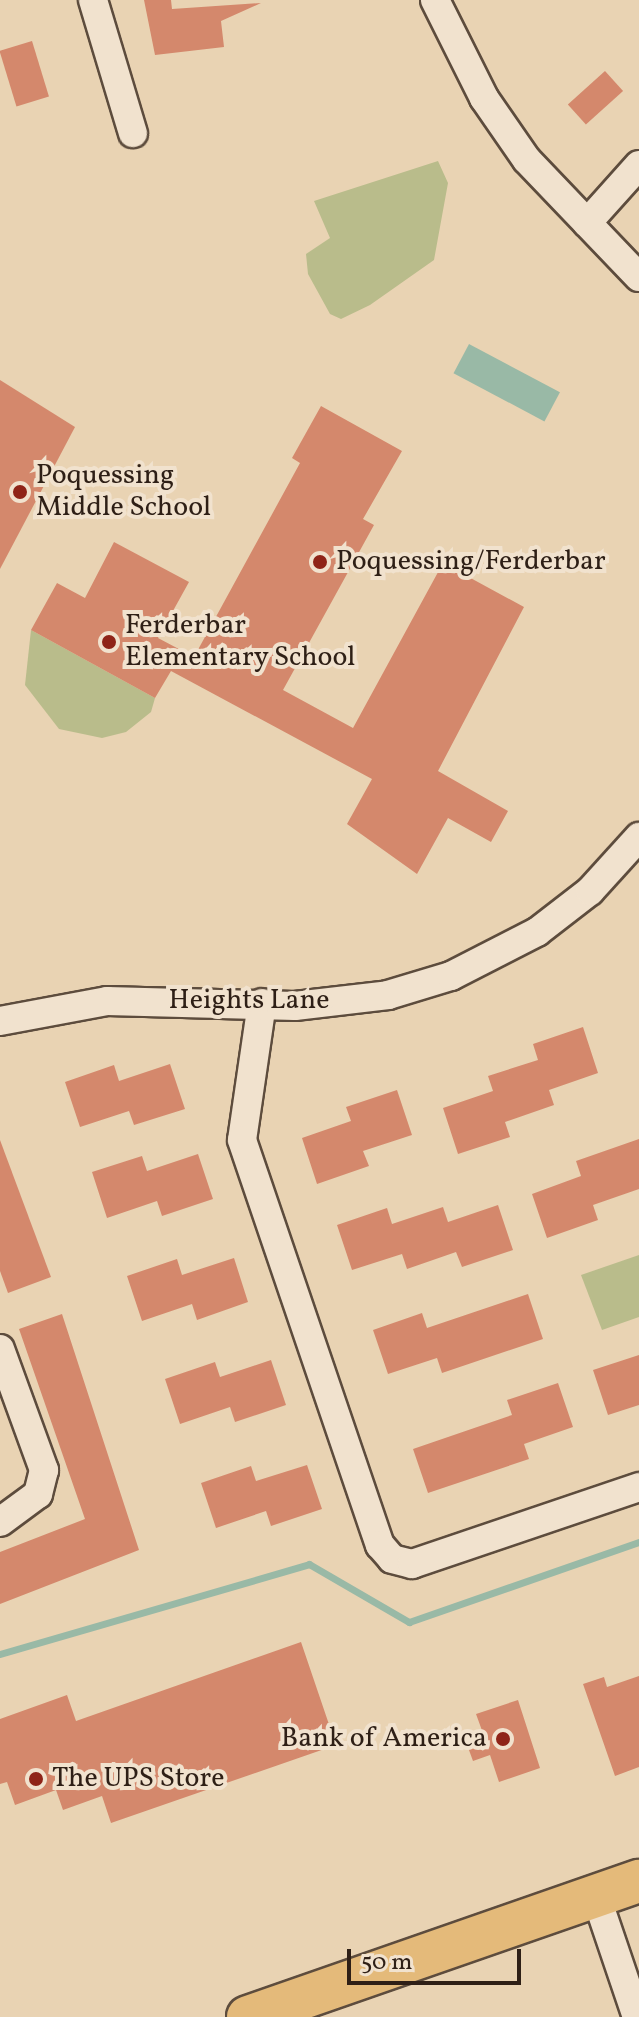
<!DOCTYPE html>
<style>
body{margin:0}
#map{position:relative;width:639px;height:2017px;overflow:hidden;background:#e9d3b3;font-family:Vollkorn,serif}
div>[style]{position:absolute}
.green>*{inset:0;background:#b9bc8b}
.water>*{inset:0;background:#99b9a6;transform-origin:0 0}
.stream>*{height:7px;margin:-3.5px;padding:0 3.5px;transform-origin:3.5px;border-radius:3.5px;background:#99b9a6}
.building>*{inset:0;background:#d4886c;transform-origin:0 0}
.roads{filter:drop-shadow(2px 0 #5d4c3d) drop-shadow(-2px 0 #5d4c3d) drop-shadow(0 2px #5d4c3d) drop-shadow(0 -2px #5d4c3d)}
.minor>*{height:28px;margin:-14px;padding:0 14px;transform-origin:14px;border-radius:14px;background:#f1e2ce}
.primary>*{height:42px;margin:-21px;padding:0 21px;transform-origin:21px;border-radius:21px;background:#e4ba7a}
.dots>*{width:22px;height:22px;translate:-50% -50%;box-sizing:border-box;border:4px solid #f1e2ce;border-radius:50%}
span{translate:-50% -50%;white-space:nowrap;text-align:center;line-height:1.15;-webkit-text-stroke:8px #f1e2ce;paint-order:stroke}
.poi-label{font-size:28px;color:#2e1f16}
.left{translate:0 -50%;text-align:left}
.right{translate:-100% -50%;text-align:right}
.street-label{font-size:28px;color:#2e1f16}
.scale{position:absolute;left:347px;top:1949px;width:174px;height:36px;box-sizing:border-box;border:4px solid #2e1f16;border-top:0;padding-left:10px;font-size:24px;line-height:28px;white-space:nowrap;color:#2e1f16;-webkit-text-stroke:6px #f1e2ce;paint-order:stroke}
</style>
<div id="map">
<div class="green">
<i style="clip-path:polygon(438px 161px,448px 183px,434px 260px,370px 305px,341px 319px,330px 314px,308px 274px,306px 254px,330px 238px,314px 201px)"></i>
<i style="clip-path:polygon(31px 630px,155px 698px,151px 712px,126px 732px,102px 738px,59px 729px,25px 685px)"></i>
<i style="clip-path:polygon(639px 1255px,639px 1317px,602px 1330px,581px 1275px)"></i>
</div>
<div class="water">
<i style="left:469px;top:344px;width:103px;height:33px;rotate:28deg"></i>
</div>
<div class="stream">
<i style="left:0;top:1654px;width:322px;rotate:-16.2deg"></i>
<i style="left:309px;top:1564px;width:116px;rotate:30.1deg"></i>
<i style="left:409px;top:1622px;width:244px;rotate:-19.2deg"></i>
</div>
<div class="building">
<i style="clip-path:polygon(144px 0,171px 0,172px 9px,261px 3px,221px 21px,224px 47px,155px 55px)"></i>
<i style="left:32px;top:41px;width:58px;height:34px;rotate:73deg"></i>
<i style="left:605px;top:71px;width:27px;height:50px;rotate:48deg"></i>
<i style="clip-path:polygon(0 380px,75px 427px,0 569px)"></i>
<i style="clip-path:polygon(321px 406px,402px 451px,363px 519px,374px 525px,283px 690px,353px 728px,443px 563px,524px 607px,438px 771px,508px 811px,491px 842px,448px 818px,417px 874px,347px 824px,372px 779px,171px 671px,155px 698px,31px 630px,57px 583px,85px 598px,114px 542px,189px 582px,158px 638px,194px 657px,300px 463px,292px 458px)"></i>
<i style="clip-path:polygon(583px 1027px,598px 1073px,549px 1090px,554px 1105px,505px 1122px,510px 1137px,458px 1154px,443px 1108px,493px 1091px,488px 1076px,538px 1060px,533px 1044px)"></i>
<i style="clip-path:polygon(170px 1064px,185px 1109px,134px 1125px,129px 1111px,80px 1127px,65px 1082px,114px 1065px,119px 1081px)"></i>
<i style="clip-path:polygon(397px 1090px,412px 1135px,363px 1151px,369px 1166px,317px 1184px,302px 1138px,351px 1121px,346px 1107px)"></i>
<i style="clip-path:polygon(639px 1139px,639px 1189px,593px 1205px,598px 1220px,547px 1238px,532px 1194px,581px 1176px,576px 1161px)"></i>
<i style="clip-path:polygon(0 1140px,51px 1277px,8px 1293px,0 1271px)"></i>
<i style="clip-path:polygon(198px 1154px,213px 1199px,162px 1216px,157px 1201px,107px 1218px,92px 1172px,142px 1156px,147px 1171px)"></i>
<i style="clip-path:polygon(498px 1205px,513px 1250px,462px 1267px,456px 1252px,407px 1269px,402px 1254px,352px 1270px,337px 1225px,387px 1208px,392px 1224px,443px 1207px,448px 1222px)"></i>
<i style="clip-path:polygon(234px 1258px,248px 1302px,197px 1320px,192px 1304px,142px 1321px,127px 1276px,177px 1259px,182px 1275px)"></i>
<i style="clip-path:polygon(528px 1294px,543px 1339px,442px 1373px,437px 1358px,388px 1374px,373px 1330px,422px 1313px,427px 1328px)"></i>
<i style="clip-path:polygon(62px 1314px,139px 1550px,0 1604px,0 1552px,85px 1519px,19px 1329px)"></i>
<i style="clip-path:polygon(639px 1355px,639px 1405px,608px 1415px,593px 1370px)"></i>
<i style="clip-path:polygon(271px 1360px,286px 1405px,235px 1422px,230px 1407px,180px 1424px,165px 1379px,215px 1362px,220px 1377px)"></i>
<i style="clip-path:polygon(558px 1383px,573px 1427px,524px 1444px,529px 1459px,428px 1493px,413px 1449px,512px 1415px,507px 1400px)"></i>
<i style="clip-path:polygon(307px 1465px,322px 1509px,271px 1526px,266px 1511px,216px 1528px,201px 1483px,251px 1466px,256px 1481px)"></i>
<i style="clip-path:polygon(301px 1642px,336px 1745px,111px 1823px,102px 1796px,63px 1810px,56px 1790px,15px 1805px,7px 1782px,0 1784px,0 1719px,67px 1695px,76px 1721px)"></i>
<i style="clip-path:polygon(639px 1676px,639px 1767px,615px 1776px,583px 1684px,604px 1677px,607px 1687px)"></i>
<i style="clip-path:polygon(518px 1700px,540px 1768px,499px 1782px,490px 1755px,473px 1761px,466px 1742px,484px 1736px,476px 1714px)"></i>
</div>
<div class="roads">
<div class="minor">
<i style="left:93px;top:0;width:139px;rotate:73.3deg"></i>
<i style="left:435px;top:0;width:110px;rotate:63.4deg"></i>
<i style="left:484px;top:98px;width:75px;rotate:55.3deg"></i>
<i style="left:527px;top:160px;width:162px;rotate:46.3deg"></i>
<i style="left:587px;top:223px;width:78px;rotate:-48.1deg"></i>
<i style="left:262px;top:1003px;width:138px;rotate:98.3deg"></i>
<i style="left:242px;top:1140px;width:428px;rotate:71.2deg"></i>
<i style="left:380px;top:1545px;width:18px;rotate:49deg"></i>
<i style="left:392px;top:1559px;width:21px;rotate:14deg"></i>
<i style="left:412px;top:1564px;width:240px;rotate:-18.7deg"></i>
<i style="left:0;top:1021px;width:109px;rotate:-10.6deg"></i>
<i style="left:107px;top:1001px;width:188px;rotate:1.5deg"></i>
<i style="left:295px;top:1006px;width:94px;rotate:-6.7deg"></i>
<i style="left:388px;top:995px;width:66px;rotate:-16.8deg"></i>
<i style="left:451px;top:976px;width:97px;rotate:-27.1deg"></i>
<i style="left:537px;top:932px;width:67px;rotate:-37.7deg"></i>
<i style="left:590px;top:891px;width:73px;rotate:-47.8deg"></i>
<i style="left:0;top:1349px;width:129px;rotate:70deg"></i>
<i style="left:44px;top:1470px;width:25px;rotate:104deg"></i>
<i style="left:38px;top:1494px;width:47px;rotate:143.6deg"></i>
<i style="left:596px;top:1896px;width:128px;rotate:71.3deg"></i>
</div>
<div class="primary">
<i style="left:248px;top:2017px;width:414px;rotate:-19.2deg"></i>
</div>
</div>
<div class="dots">
<i style="left:20px;top:492px;background:#8f2418"></i>
<i style="left:320px;top:562px;background:#8f2418"></i>
<i style="left:109px;top:642px;background:#8f2418"></i>
<i style="left:503px;top:1739px;background:#8f2418"></i>
<i style="left:36px;top:1779px;background:#8f2418"></i>
</div>
<div class="poi-label">
<span class="left" style="left:36px;top:492px">Poquessing<br>Middle School</span>
<span class="left" style="left:336px;top:562px">Poquessing/Ferderbar</span>
<span class="left" style="left:125px;top:642px">Ferderbar<br>Elementary School</span>
<span class="right" style="left:487px;top:1739px">Bank of America</span>
<span class="left" style="left:52px;top:1779px">The UPS Store</span>
</div>
<div class="street-label">
<span style="left:249px;top:1001px">Heights Lane</span>
</div>
<div class="scale">50 m</div>
</div>
